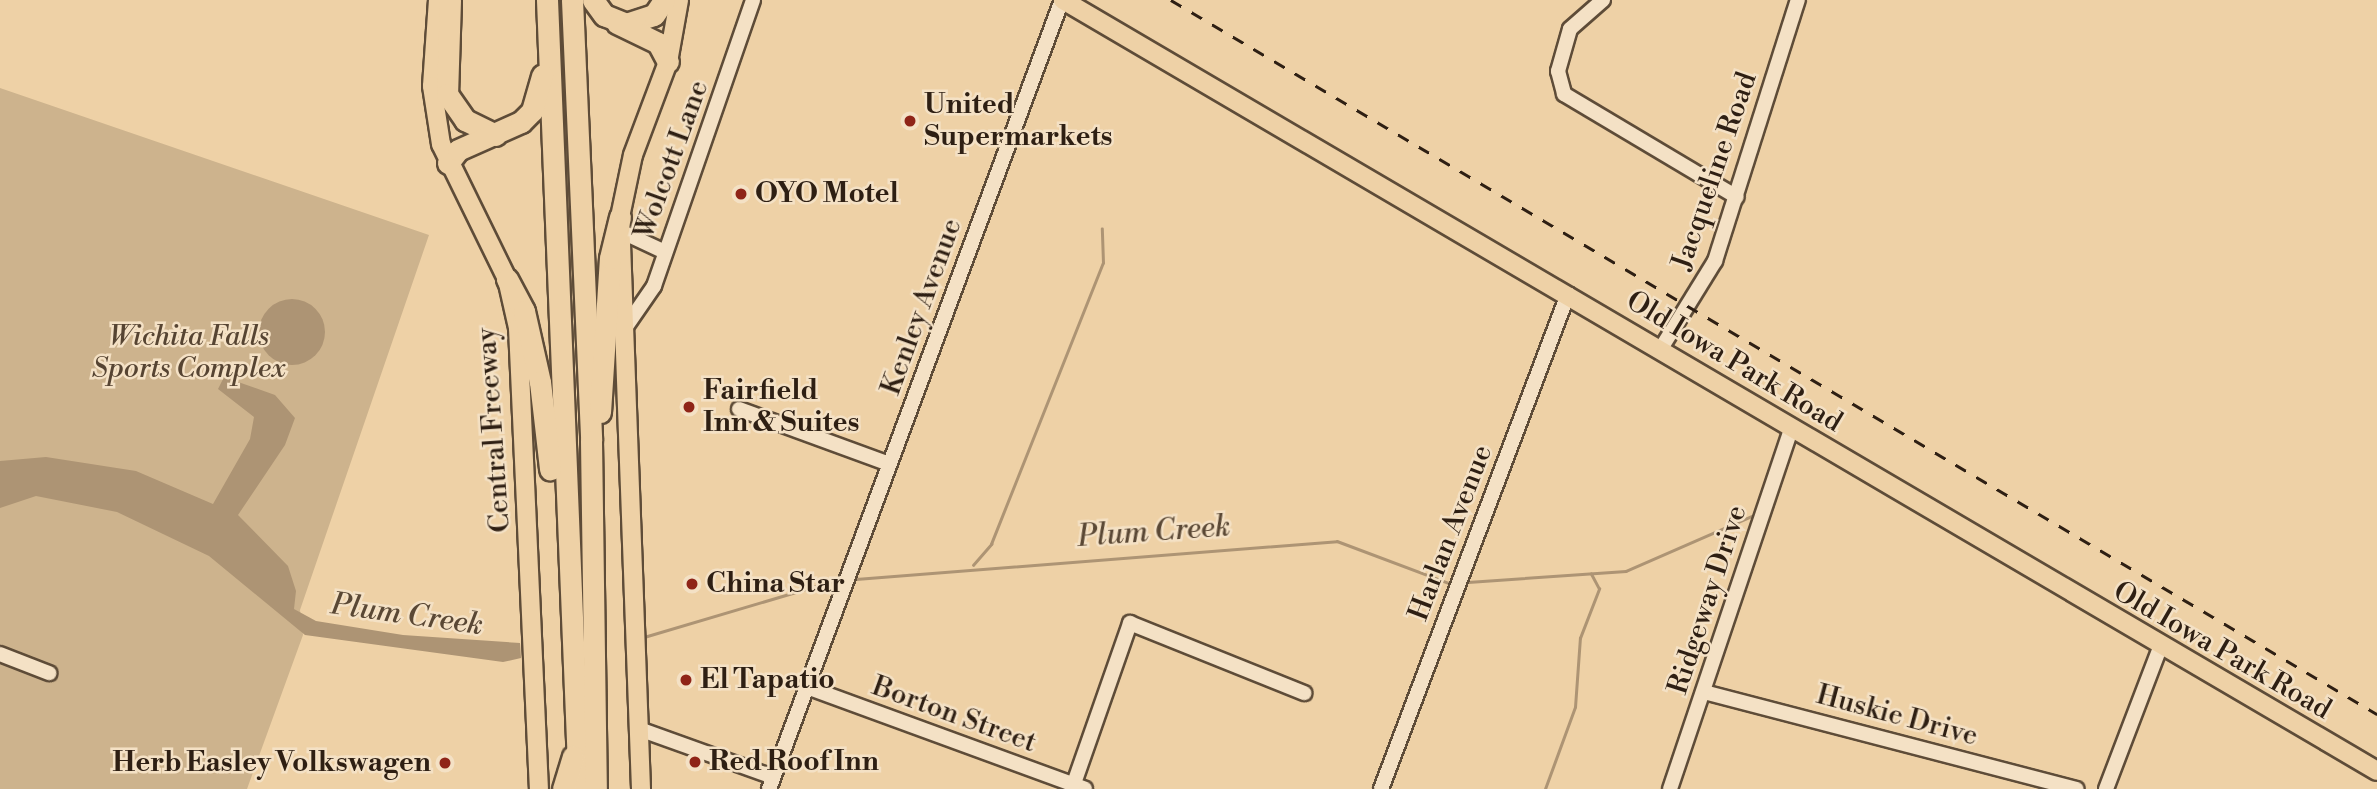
<!DOCTYPE html>
<style>
body{margin:0}
#map{position:relative;width:2377px;height:789px;overflow:hidden;background:#eed1a6;font-family:"Libre Bodoni",serif}
div>[style]{position:absolute}
.green>*{inset:0;background:#cdb38d}
.water>*{inset:0;background:#ad9474}
.round{border-radius:50%}
.stream>*{height:2.5px;margin:-1.25px;padding:0 1.25px;transform-origin:1.25px;border-radius:1.25px;background:#ad9474}
.roads{filter:drop-shadow(2px 0 #5e4c38) drop-shadow(-2px 0 #5e4c38) drop-shadow(0 2px #5e4c38) drop-shadow(0 -2px #5e4c38)}
.minor>*{height:14px;margin:-7px;padding:0 7px;transform-origin:7px;border-radius:7px;background:#f4e1c5}
.major>*{height:18px;margin:-9px;padding:0 9px;transform-origin:9px;border-radius:9px;background:#eed1a6}
.highway>*{height:21px;margin:-10.5px;padding:0 10.5px;transform-origin:10.5px;border-radius:10.5px;background:#eed1a6}
.rail>*{height:2.5px;margin-top:-1.25px;transform-origin:0;background:repeating-linear-gradient(90deg,#2e1f13 0 12px,transparent 0 24px)}
.dots>*{width:19px;height:19px;translate:-50% -50%;box-sizing:border-box;border:4px solid #f4e1c5;border-radius:50%}
span{translate:-50% -50%;white-space:nowrap;text-align:center;line-height:1.15;-webkit-text-stroke:5px #f4e1c5;paint-order:stroke}
.poi-label{font-size:28px;color:#2e1f13;font-weight:700}
.left{translate:0 -50%;text-align:left}
.right{translate:-100% -50%;text-align:right}
.street-label{font-size:28px;color:#2e1f13}
.park-label{font-size:28px;color:#564432;font-style:italic}
.water-label{font-size:30px;color:#5a4835;font-style:italic}
</style>
<div id="map">
<div class="green">
<i style="clip-path:polygon(0 88px,429px 235px,300px 610px,303px 635px,247px 789px,0 789px)"></i>
</div>
<div class="water">
<i class="round" style="left:259px;top:299px;width:66px;height:66px"></i>
<i style="clip-path:polygon(224px 377px,275px 395px,295px 418px,285px 445px,238px 515px,288px 566px,296px 591px,294px 609px,316px 621px,403px 635px,520px 643px,521px 658px,503px 662px,305px 635px,209px 556px,117px 512px,36px 496px,0 508px,0 461px,46px 457px,136px 471px,213px 504px,250px 439px,254px 417px,218px 389px)"></i>
</div>
<div class="stream">
<i style="left:973px;top:565px;width:28px;rotate:-49deg"></i>
<i style="left:991px;top:544px;width:302px;rotate:-68.3deg"></i>
<i style="left:1103px;top:263px;width:34px;rotate:-92deg"></i>
<i style="left:856px;top:579px;width:482px;rotate:-4.5deg"></i>
<i style="left:1337px;top:541px;width:120px;rotate:20.6deg"></i>
<i style="left:1468px;top:582px;width:158px;rotate:-4deg"></i>
<i style="left:1626px;top:571px;width:137px;rotate:-23.6deg"></i>
<i style="left:644px;top:637px;width:201px;rotate:-16.5deg"></i>
<i style="left:1545px;top:789px;width:87px;rotate:-69.9deg"></i>
<i style="left:1575px;top:707px;width:69px;rotate:-85.9deg"></i>
<i style="left:1580px;top:638px;width:53px;rotate:-68.8deg"></i>
<i style="left:1599px;top:589px;width:17px;rotate:-118deg"></i>
</div>
<div class="roads">
<div class="minor">
<i style="left:1603px;top:0;width:44px;rotate:138.7deg"></i>
<i style="left:1570px;top:29px;width:44px;rotate:105.9deg"></i>
<i style="left:1558px;top:71px;width:24px;rotate:75deg"></i>
<i style="left:1564px;top:94px;width:201px;rotate:30.8deg"></i>
<i style="left:620px;top:231px;width:50px;rotate:25deg"></i>
<i style="left:623px;top:331px;width:55px;rotate:-55.4deg"></i>
<i style="left:654px;top:286px;width:303px;rotate:-70.9deg"></i>
<i style="left:1660px;top:350px;width:105px;rotate:-58.3deg"></i>
<i style="left:1715px;top:261px;width:274px;rotate:-72.4deg"></i>
<i style="left:739px;top:409px;width:160px;rotate:20.1deg"></i>
<i style="left:0;top:654px;width:53px;rotate:21.2deg"></i>
<i style="left:807px;top:687px;width:296px;rotate:20.1deg"></i>
<i style="left:1704px;top:692px;width:385px;rotate:14.6deg"></i>
<i style="left:639px;top:729px;width:142px;rotate:19.7deg"></i>
<i style="left:769px;top:789px;width:842px;rotate:-69.63deg"></i>
<i style="left:1072px;top:789px;width:176px;rotate:-70.7deg"></i>
<i style="left:1130px;top:623px;width:188px;rotate:21.9deg"></i>
<i style="left:1381px;top:789px;width:529px;rotate:-69.3deg"></i>
<i style="left:1670px;top:789px;width:382px;rotate:-71.4deg"></i>
<i style="left:2106px;top:789px;width:154px;rotate:-69.1deg"></i>
</div>
<div class="major">
<i style="left:438px;top:0;width:86px;rotate:94deg"></i>
<i style="left:432px;top:86px;width:59px;rotate:81.2deg"></i>
<i style="left:441px;top:144px;width:150px;rotate:63.9deg"></i>
<i style="left:507px;top:279px;width:50px;rotate:77.3deg"></i>
<i style="left:518px;top:328px;width:461px;rotate:87.4deg"></i>
<i style="left:1063px;top:0;width:1523px;rotate:30.4deg"></i>
<i style="left:641px;top:789px;width:572px;rotate:-92.1deg"></i>
<i style="left:620px;top:217px;width:63px;rotate:-78.2deg"></i>
<i style="left:633px;top:155px;width:99px;rotate:-69.4deg"></i>
<i style="left:668px;top:62px;width:63px;rotate:-79.9deg"></i>
</div>
<div class="highway">
<i style="left:450px;top:0;width:94px;rotate:91.8deg"></i>
<i style="left:447px;top:94px;width:32px;rotate:55deg"></i>
<i style="left:465px;top:120px;width:34px;rotate:26deg"></i>
<i style="left:547px;top:0;width:790px;rotate:87.68deg"></i>
<i style="left:572px;top:0;width:441px;rotate:87.5deg"></i>
<i style="left:591px;top:441px;width:348px;rotate:89.2deg"></i>
<i style="left:593px;top:0;width:19px;rotate:54deg"></i>
<i style="left:604px;top:15px;width:24px;rotate:22deg"></i>
<i style="left:626px;top:24px;width:29px;rotate:-18deg"></i>
<i style="left:654px;top:15px;width:18px;rotate:-56deg"></i>
<i style="left:617px;top:23px;width:46px;rotate:26deg"></i>
<i style="left:658px;top:43px;width:21px;rotate:62deg"></i>
<i style="left:448px;top:163px;width:16px;rotate:-52deg"></i>
<i style="left:458px;top:150px;width:69px;rotate:-24deg"></i>
<i style="left:521px;top:122px;width:16px;rotate:-45deg"></i>
<i style="left:532px;top:111px;width:37px;rotate:-74deg"></i>
<i style="left:507px;top:279px;width:36px;rotate:62deg"></i>
<i style="left:524px;top:311px;width:73px;rotate:77.3deg"></i>
<i style="left:540px;top:382px;width:88px;rotate:83.4deg"></i>
<i style="left:600px;top:412px;width:154px;rotate:-86.3deg"></i>
<i style="left:610px;top:258px;width:42px;rotate:-76.3deg"></i>
<i style="left:563px;top:789px;width:34px;rotate:-73deg"></i>
</div>
</div>
<div class="rail">
<i style="left:1171px;top:0;width:1402px;rotate:30.63deg"></i>
</div>
<div class="dots">
<i style="left:910px;top:121px;background:#8f2418"></i>
<i style="left:741px;top:194px;background:#8f2418"></i>
<i style="left:689px;top:407px;background:#8f2418"></i>
<i style="left:692px;top:584px;background:#8f2418"></i>
<i style="left:686px;top:680px;background:#8f2418"></i>
<i style="left:695px;top:762px;background:#8f2418"></i>
<i style="left:445px;top:763px;background:#8f2418"></i>
</div>
<div class="poi-label">
<span class="left" style="left:924px;top:121px">United<br>Supermarkets</span>
<span class="left" style="left:755px;top:194px">OYO Motel</span>
<span class="left" style="left:703px;top:407px">Fairfield<br>Inn &amp; Suites</span>
<span class="left" style="left:706px;top:584px">China Star</span>
<span class="left" style="left:700px;top:680px">El Tapatio</span>
<span class="left" style="left:709px;top:762px">Red Roof Inn</span>
<span class="right" style="left:431px;top:763px">Herb Easley Volkswagen</span>
</div>
<div class="street-label">
<span style="left:672px;top:160px;rotate:-70deg">Wolcott Lane</span>
<span style="left:1715px;top:171px;rotate:-71deg">Jacqueline Road</span>
<span style="left:922px;top:307px;rotate:-70deg">Kenley Avenue</span>
<span style="left:1734px;top:362px;rotate:31deg">Old Iowa Park Road</span>
<span style="left:494px;top:430px;rotate:-94deg">Central Freeway</span>
<span style="left:1451px;top:533px;rotate:-69deg">Harlan Avenue</span>
<span style="left:1708px;top:600px;rotate:-72deg">Ridgeway Drive</span>
<span style="left:2222px;top:651px;rotate:30deg">Old Iowa Park Road</span>
<span style="left:954px;top:715px;rotate:20deg">Borton Street</span>
<span style="left:1897px;top:716px;rotate:15deg">Huskie Drive</span>
</div>
<div class="park-label">
<span style="left:189px;top:353px">Wichita Falls<br>Sports Complex</span>
</div>
<div class="water-label">
<span style="left:1154px;top:532px;rotate:-4deg">Plum Creek</span>
<span style="left:407px;top:615px;rotate:8deg">Plum Creek</span>
</div>
</div>
